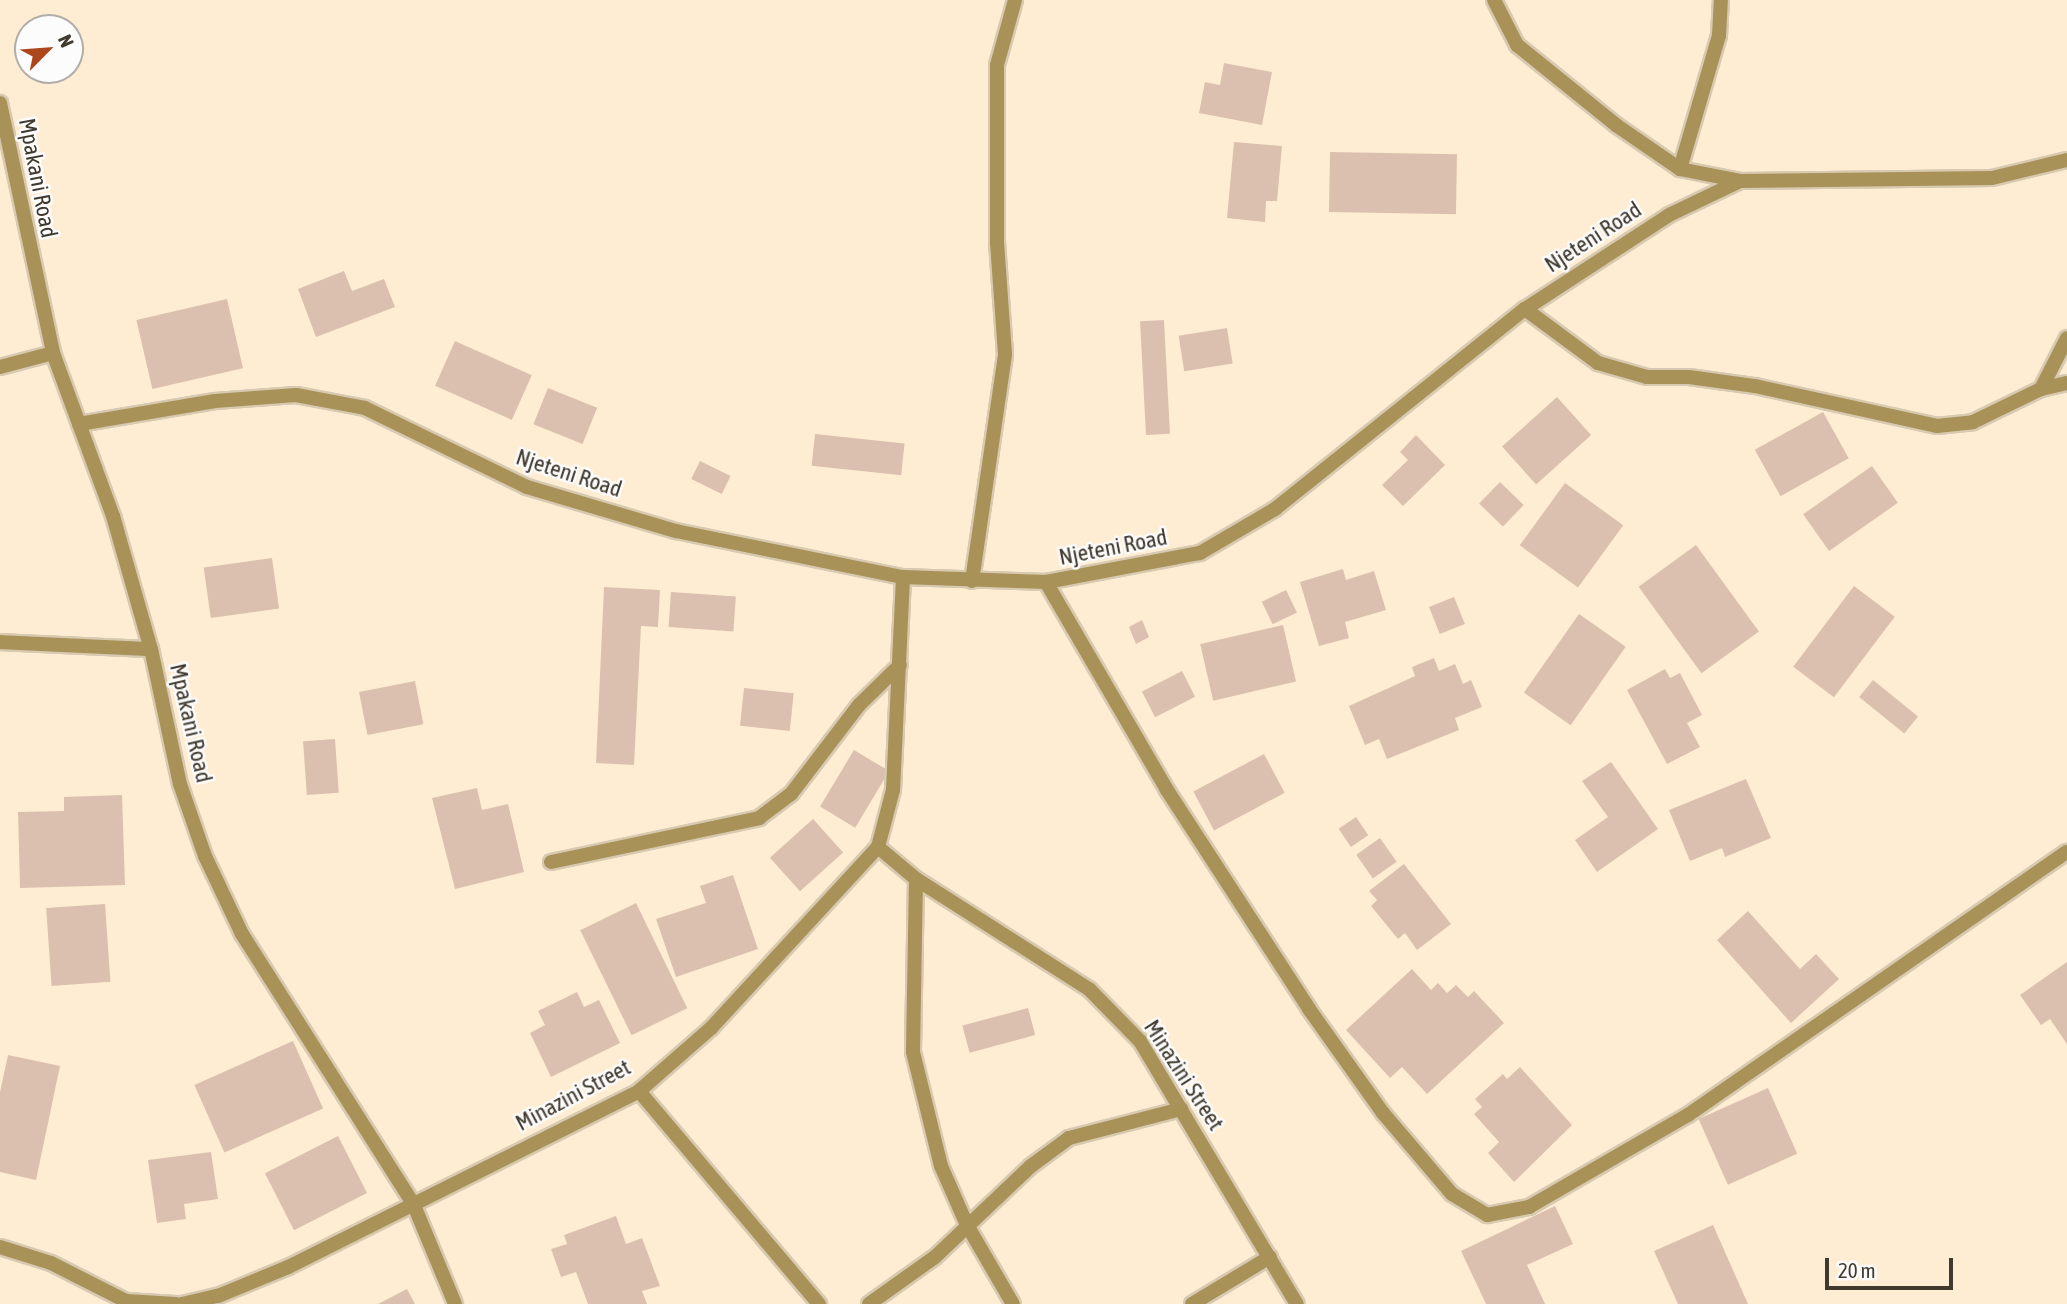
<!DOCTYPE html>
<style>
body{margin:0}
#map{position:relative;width:2067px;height:1304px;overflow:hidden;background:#feedd2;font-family:"Asap Condensed",sans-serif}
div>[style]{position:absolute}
.building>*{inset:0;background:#dcc0af;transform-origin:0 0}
.roads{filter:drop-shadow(2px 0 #d8c9b1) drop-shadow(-2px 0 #d8c9b1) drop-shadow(0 2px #d8c9b1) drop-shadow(0 -2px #d8c9b1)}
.lane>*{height:14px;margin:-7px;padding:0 7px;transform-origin:7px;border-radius:7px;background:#a89258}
.street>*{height:14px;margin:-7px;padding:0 7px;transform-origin:7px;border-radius:7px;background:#a89258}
span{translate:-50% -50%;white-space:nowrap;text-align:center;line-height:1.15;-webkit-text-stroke:5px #fcfcfc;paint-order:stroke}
.street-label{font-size:23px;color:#40392e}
.north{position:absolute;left:14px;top:14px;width:70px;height:70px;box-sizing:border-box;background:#fcfcfc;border:2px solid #b1aeaa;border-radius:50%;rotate:65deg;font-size:19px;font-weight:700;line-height:28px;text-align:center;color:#40392e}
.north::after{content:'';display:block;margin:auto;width:24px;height:32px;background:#ac461d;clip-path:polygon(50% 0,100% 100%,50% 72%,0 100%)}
.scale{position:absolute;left:1825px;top:1258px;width:128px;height:32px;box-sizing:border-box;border:4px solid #40392e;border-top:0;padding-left:9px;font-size:21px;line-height:24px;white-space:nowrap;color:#40392e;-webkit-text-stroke:5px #fcfcfc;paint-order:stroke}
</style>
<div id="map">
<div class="building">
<i style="clip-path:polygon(1224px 63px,1272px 72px,1262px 125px,1199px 113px,1205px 82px,1220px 85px)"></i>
<i style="clip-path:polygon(1234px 142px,1282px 146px,1277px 201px,1266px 201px,1265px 222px,1227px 218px)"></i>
<i style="left:1330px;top:152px;width:127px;height:60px;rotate:1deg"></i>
<i style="clip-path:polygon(344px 271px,352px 291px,384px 279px,395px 307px,316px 337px,298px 289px)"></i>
<i style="left:227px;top:299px;width:71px;height:93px;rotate:77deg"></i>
<i style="left:1164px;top:320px;width:114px;height:24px;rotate:87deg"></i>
<i style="left:1227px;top:328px;width:36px;height:49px;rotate:81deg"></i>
<i style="left:455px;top:341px;width:84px;height:49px;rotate:24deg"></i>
<i style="left:548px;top:388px;width:53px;height:39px;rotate:22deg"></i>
<i style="left:1557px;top:397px;width:51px;height:74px;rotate:48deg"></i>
<i style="left:1823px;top:412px;width:53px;height:78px;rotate:61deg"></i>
<i style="left:815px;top:434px;width:90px;height:32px;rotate:6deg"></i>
<i style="clip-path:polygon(1416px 435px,1445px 465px,1403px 506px,1382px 485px,1408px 460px,1400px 452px)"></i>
<i style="left:700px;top:461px;width:34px;height:20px;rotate:26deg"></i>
<i style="left:1872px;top:466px;width:45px;height:84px;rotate:55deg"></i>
<i style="left:1500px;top:482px;width:33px;height:30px;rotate:44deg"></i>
<i style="left:1565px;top:483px;width:72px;height:77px;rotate:36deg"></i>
<i style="left:1696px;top:545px;width:107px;height:71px;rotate:54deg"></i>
<i style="left:272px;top:558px;width:51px;height:69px;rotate:82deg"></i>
<i style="clip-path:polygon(1343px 569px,1346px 580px,1374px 571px,1386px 610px,1345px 622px,1349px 638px,1319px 646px,1300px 582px)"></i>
<i style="left:1854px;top:586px;width:51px;height:101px;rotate:37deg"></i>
<i style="clip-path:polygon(604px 587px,660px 590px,658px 627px,641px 626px,634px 765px,596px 763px)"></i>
<i style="left:1286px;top:590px;width:25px;height:27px;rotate:64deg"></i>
<i style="left:671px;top:592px;width:65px;height:35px;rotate:4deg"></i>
<i style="left:1454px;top:597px;width:29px;height:27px;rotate:68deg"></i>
<i style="left:1579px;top:614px;width:57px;height:96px;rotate:35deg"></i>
<i style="clip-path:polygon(1142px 620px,1149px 637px,1136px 644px,1129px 627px)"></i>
<i style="left:1283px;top:625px;width:58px;height:85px;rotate:77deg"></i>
<i style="clip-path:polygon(1434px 658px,1439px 671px,1455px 664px,1463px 684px,1471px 680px,1482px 707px,1455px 718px,1459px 730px,1387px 759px,1379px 739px,1365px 745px,1349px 706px,1415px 676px,1412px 667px)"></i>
<i style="clip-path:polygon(1665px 669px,1670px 678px,1680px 673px,1702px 715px,1687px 723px,1700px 747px,1667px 764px,1627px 690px)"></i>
<i style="left:1182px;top:671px;width:29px;height:45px;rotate:63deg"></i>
<i style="left:1873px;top:680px;width:58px;height:22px;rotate:39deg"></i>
<i style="left:415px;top:681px;width:44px;height:57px;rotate:79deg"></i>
<i style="left:744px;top:688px;width:50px;height:38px;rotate:6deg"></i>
<i style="left:335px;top:739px;width:54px;height:32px;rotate:86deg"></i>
<i style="left:854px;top:750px;width:41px;height:66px;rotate:31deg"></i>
<i style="left:1264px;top:754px;width:44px;height:80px;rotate:62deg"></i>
<i style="clip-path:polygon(1611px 762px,1658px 829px,1597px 872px,1575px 840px,1608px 817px,1582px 781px)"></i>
<i style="clip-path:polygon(1746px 779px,1771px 838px,1725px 857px,1722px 848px,1690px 861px,1669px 810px)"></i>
<i style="clip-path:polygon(477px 788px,482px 810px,508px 804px,524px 872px,455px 889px,432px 798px)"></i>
<i style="clip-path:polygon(122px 795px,125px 885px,20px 888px,18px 812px,64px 811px,64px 797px)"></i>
<i style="left:1356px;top:817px;width:22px;height:21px;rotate:56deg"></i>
<i style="left:813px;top:819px;width:45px;height:58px;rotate:48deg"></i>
<i style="left:1380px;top:838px;width:29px;height:29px;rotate:55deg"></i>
<i style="clip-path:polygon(1404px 864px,1451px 924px,1417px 950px,1405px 933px,1398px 939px,1371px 906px,1377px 900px,1369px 891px)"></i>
<i style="clip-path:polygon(733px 875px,758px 949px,676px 977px,656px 919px,706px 903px,700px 886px)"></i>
<i style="left:636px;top:903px;width:117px;height:62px;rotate:64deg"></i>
<i style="left:105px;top:904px;width:78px;height:59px;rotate:86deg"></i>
<i style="clip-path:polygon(1748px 911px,1800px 969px,1816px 954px,1839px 979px,1791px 1023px,1717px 940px)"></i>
<i style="clip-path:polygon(2067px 962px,2067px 1044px,2050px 1019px,2041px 1025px,2020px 995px)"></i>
<i style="clip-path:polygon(1412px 969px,1431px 990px,1438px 983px,1447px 993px,1456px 985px,1468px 997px,1474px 991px,1504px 1023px,1427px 1094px,1402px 1067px,1390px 1078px,1346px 1030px)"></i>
<i style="clip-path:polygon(577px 992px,584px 1007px,599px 1000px,620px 1043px,551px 1077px,530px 1033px,545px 1025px,538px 1011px)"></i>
<i style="left:1028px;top:1008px;width:28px;height:68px;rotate:75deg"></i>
<i style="left:293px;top:1041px;width:74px;height:108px;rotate:66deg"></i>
<i style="clip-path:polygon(8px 1055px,60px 1066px,36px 1180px,0 1172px,0 1092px)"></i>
<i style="clip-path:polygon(1520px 1067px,1572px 1125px,1514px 1182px,1488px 1153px,1499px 1142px,1474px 1114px,1482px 1107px,1475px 1099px,1503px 1074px,1507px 1079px)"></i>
<i style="left:1768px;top:1088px;width:72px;height:76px;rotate:66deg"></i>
<i style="left:338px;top:1136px;width:64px;height:82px;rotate:63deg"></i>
<i style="clip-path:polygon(211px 1152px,218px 1199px,184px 1204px,186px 1219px,157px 1223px,148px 1160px)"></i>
<i style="clip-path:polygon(1555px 1206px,1573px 1244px,1527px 1265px,1545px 1304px,1486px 1304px,1461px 1251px)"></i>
<i style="clip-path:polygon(616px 1216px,626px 1244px,642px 1238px,660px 1286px,642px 1291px,647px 1304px,588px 1304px,576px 1272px,561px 1277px,551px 1249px,567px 1244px,564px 1235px)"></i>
<i style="clip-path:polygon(1713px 1225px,1748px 1304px,1678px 1304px,1654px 1251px)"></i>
<i style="clip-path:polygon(407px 1289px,415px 1304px,378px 1304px)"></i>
</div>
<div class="roads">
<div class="lane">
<i style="left:1680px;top:169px;width:139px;rotate:-73.7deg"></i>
<i style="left:1719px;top:36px;width:36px;rotate:-87deg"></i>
</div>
<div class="street">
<i style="left:1494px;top:0;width:51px;rotate:62.9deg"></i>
<i style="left:1517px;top:45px;width:127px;rotate:38.9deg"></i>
<i style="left:1616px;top:125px;width:78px;rotate:34.5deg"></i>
<i style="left:1680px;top:169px;width:61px;rotate:11.3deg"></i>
<i style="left:0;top:103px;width:256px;rotate:78deg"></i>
<i style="left:53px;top:353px;width:174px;rotate:69.8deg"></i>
<i style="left:113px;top:516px;width:138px;rotate:74.1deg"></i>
<i style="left:151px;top:649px;width:138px;rotate:77.9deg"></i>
<i style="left:180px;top:784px;width:76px;rotate:70.9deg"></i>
<i style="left:205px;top:856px;width:86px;rotate:64.6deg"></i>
<i style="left:242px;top:934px;width:319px;rotate:57.6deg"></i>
<i style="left:413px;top:1203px;width:109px;rotate:67.4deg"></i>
<i style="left:1525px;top:309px;width:91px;rotate:36.5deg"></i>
<i style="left:1598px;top:363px;width:51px;rotate:15.9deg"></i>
<i style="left:1647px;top:377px;width:42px"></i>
<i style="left:1689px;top:377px;width:67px;rotate:7.8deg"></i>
<i style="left:1755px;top:386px;width:186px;rotate:12.4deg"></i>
<i style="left:1937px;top:426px;width:36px;rotate:-6deg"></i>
<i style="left:1973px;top:422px;width:76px;rotate:-25.9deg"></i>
<i style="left:2041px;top:389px;width:27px;rotate:-13deg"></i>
<i style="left:0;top:367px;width:55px;rotate:-14.8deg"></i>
<i style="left:2041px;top:389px;width:57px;rotate:-63deg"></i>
<i style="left:79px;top:424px;width:138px;rotate:-9.6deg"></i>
<i style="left:215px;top:401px;width:81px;rotate:-4.2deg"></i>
<i style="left:296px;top:395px;width:70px;rotate:10.7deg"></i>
<i style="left:365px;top:408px;width:180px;rotate:26deg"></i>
<i style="left:527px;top:487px;width:155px;rotate:16.5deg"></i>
<i style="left:676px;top:531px;width:232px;rotate:11.5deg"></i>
<i style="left:903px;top:577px;width:143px;rotate:2deg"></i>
<i style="left:1046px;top:582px;width:157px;rotate:-10.7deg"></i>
<i style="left:1200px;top:553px;width:87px;rotate:-30.4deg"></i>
<i style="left:1275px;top:509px;width:320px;rotate:-38.7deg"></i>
<i style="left:1525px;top:309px;width:172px;rotate:-33.1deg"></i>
<i style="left:1669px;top:215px;width:79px;rotate:-25.6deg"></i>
<i style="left:1740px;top:181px;width:252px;rotate:-0.7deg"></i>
<i style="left:1992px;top:178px;width:77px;rotate:-13.5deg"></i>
<i style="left:972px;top:581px;width:229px;rotate:-81.7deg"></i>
<i style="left:1005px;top:354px;width:112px;rotate:-94.1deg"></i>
<i style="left:997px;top:242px;width:177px;rotate:-90deg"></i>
<i style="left:997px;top:65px;width:67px;rotate:-74.5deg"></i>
<i style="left:1046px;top:582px;width:241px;rotate:59.8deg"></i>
<i style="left:1167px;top:790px;width:261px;rotate:57deg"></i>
<i style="left:1309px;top:1009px;width:128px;rotate:54.6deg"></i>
<i style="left:1383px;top:1113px;width:106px;rotate:49.6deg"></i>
<i style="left:1452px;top:1194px;width:41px;rotate:31deg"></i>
<i style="left:1487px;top:1215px;width:43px;rotate:-10.8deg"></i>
<i style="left:1529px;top:1207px;width:184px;rotate:-30.1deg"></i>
<i style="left:1688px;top:1115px;width:461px;rotate:-34.8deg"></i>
<i style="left:0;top:642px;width:151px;rotate:2.7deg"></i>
<i style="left:878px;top:847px;width:50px;rotate:40.1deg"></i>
<i style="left:916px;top:879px;width:206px;rotate:32.5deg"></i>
<i style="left:1090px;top:990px;width:71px;rotate:45.6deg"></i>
<i style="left:1140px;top:1041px;width:306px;rotate:59.2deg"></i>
<i style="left:551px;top:862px;width:213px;rotate:-11.9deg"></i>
<i style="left:759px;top:818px;width:40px;rotate:-37deg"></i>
<i style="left:791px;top:794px;width:112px;rotate:-52.6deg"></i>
<i style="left:859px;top:705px;width:57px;rotate:-44.3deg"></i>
<i style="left:916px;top:879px;width:173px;rotate:91deg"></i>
<i style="left:913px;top:1052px;width:117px;rotate:76.2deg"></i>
<i style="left:941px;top:1166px;width:64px;rotate:66.2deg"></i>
<i style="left:967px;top:1225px;width:91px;rotate:59.8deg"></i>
<i style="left:639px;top:1091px;width:279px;rotate:49.8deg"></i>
<i style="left:0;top:1247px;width:53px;rotate:17.4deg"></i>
<i style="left:51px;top:1263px;width:84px;rotate:26.9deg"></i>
<i style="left:126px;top:1301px;width:50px;rotate:3.4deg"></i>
<i style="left:182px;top:1304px;width:37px;rotate:-13deg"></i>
<i style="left:218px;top:1296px;width:76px;rotate:-22.5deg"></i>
<i style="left:288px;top:1267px;width:393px;rotate:-26.6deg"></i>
<i style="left:639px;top:1091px;width:96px;rotate:-41.2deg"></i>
<i style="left:711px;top:1028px;width:246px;rotate:-47.3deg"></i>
<i style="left:878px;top:847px;width:59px;rotate:-75.3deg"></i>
<i style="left:893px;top:790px;width:213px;rotate:-87.3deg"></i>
<i style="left:869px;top:1304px;width:81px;rotate:-35.5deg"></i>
<i style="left:935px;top:1257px;width:132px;rotate:-43.5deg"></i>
<i style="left:1031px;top:1166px;width:47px;rotate:-36.4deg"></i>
<i style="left:1069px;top:1138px;width:116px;rotate:-14.5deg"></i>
<i style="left:1192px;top:1304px;width:91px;rotate:-31.1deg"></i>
</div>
</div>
<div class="street-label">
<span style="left:38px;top:178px;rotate:79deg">Mpakani Road</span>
<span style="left:1593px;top:237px;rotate:-33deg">Njeteni Road</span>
<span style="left:569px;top:473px;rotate:18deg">Njeteni Road</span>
<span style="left:1113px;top:547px;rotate:-11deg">Njeteni Road</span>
<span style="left:191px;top:723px;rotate:77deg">Mpakani Road</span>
<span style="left:1184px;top:1075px;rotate:57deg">Minazini Street</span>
<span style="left:573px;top:1095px;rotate:-28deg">Minazini Street</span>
</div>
<div class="north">N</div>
<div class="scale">20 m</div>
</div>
